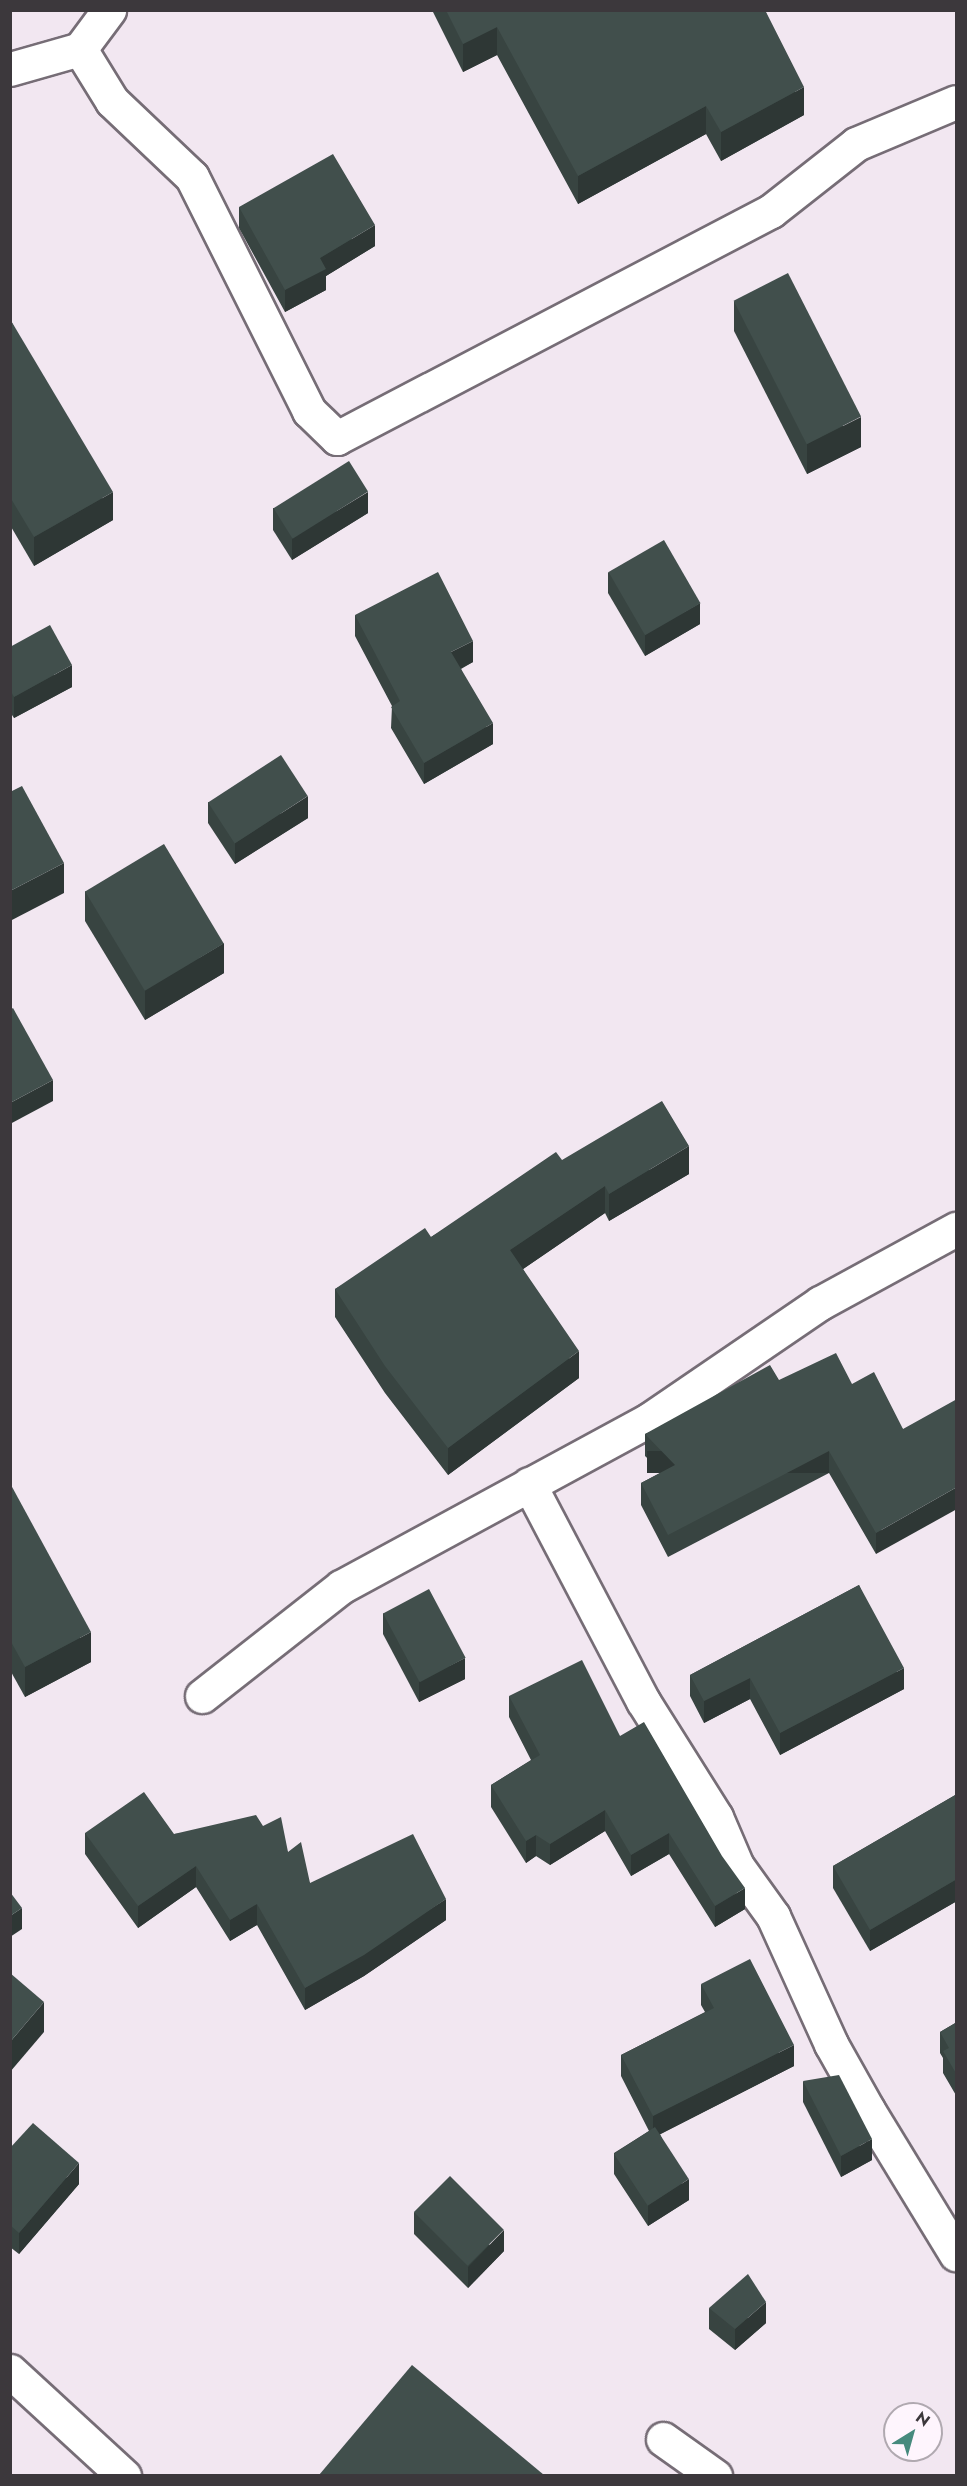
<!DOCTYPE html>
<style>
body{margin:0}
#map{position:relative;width:967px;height:2486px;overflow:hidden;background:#f2e7f1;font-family:Jost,sans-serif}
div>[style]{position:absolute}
.roads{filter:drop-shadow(2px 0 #766d76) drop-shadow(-2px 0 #766d76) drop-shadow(0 2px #766d76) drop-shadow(0 -2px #766d76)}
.street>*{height:33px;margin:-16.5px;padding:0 16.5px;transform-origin:16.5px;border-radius:16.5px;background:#fff}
.wall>*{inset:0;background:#384441}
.shaded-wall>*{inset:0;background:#2e3735;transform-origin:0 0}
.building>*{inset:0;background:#414f4c;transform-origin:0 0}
span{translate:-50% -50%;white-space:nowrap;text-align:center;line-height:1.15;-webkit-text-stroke:6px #fef5fd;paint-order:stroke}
.frame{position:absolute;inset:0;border:12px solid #3c383c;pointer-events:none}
.north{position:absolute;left:883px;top:2402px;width:60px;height:60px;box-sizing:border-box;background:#fef5fd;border:2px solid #b0a9b0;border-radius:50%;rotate:37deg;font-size:16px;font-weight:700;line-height:24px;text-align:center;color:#3c383c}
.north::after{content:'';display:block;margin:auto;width:21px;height:27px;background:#468a7d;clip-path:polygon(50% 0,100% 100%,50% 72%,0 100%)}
</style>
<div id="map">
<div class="roads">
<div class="street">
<i style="left:80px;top:49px;width:61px;rotate:58.4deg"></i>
<i style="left:112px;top:101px;width:110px;rotate:43.5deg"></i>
<i style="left:192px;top:177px;width:262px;rotate:63.4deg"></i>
<i style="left:309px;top:411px;width:39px;rotate:44deg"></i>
<i style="left:337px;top:438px;width:490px;rotate:-27.6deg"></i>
<i style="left:771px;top:211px;width:108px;rotate:-38.2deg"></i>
<i style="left:856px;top:144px;width:108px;rotate:-22.8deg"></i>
<i style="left:10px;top:69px;width:73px;rotate:-15.9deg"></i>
<i style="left:80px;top:49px;width:49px;rotate:-53.4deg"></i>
<i style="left:529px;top:1484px;width:245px;rotate:62.3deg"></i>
<i style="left:643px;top:1701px;width:137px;rotate:57.8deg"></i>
<i style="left:716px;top:1817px;width:53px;rotate:66.8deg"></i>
<i style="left:737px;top:1866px;width:62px;rotate:54.2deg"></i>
<i style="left:773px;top:1916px;width:141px;rotate:65.6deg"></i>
<i style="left:831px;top:2044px;width:76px;rotate:60.7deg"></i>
<i style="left:868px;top:2110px;width:169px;rotate:58.6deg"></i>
<i style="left:202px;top:1696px;width:177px;rotate:-38.1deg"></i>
<i style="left:341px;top:1587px;width:352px;rotate:-28.5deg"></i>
<i style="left:650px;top:1419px;width:206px;rotate:-34.3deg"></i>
<i style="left:820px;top:1303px;width:155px;rotate:-28.6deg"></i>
<i style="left:10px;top:2371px;width:155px;rotate:42.6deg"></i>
<i style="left:663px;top:2439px;width:64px;rotate:35.4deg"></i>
</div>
</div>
<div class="wall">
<i style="clip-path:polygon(432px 10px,765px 10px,804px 115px,721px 161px,706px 134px,578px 204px,497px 55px,463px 72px)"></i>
<i style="clip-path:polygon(239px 207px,375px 246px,326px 276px,326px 290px,285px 312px,239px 228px)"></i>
<i style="clip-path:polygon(734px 301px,861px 447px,807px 474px,734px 331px)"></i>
<i style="clip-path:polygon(10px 319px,113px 520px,34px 566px,10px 525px)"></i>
<i style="clip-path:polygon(273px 508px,368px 513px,292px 560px,273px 530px)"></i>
<i style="clip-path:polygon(608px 572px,700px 624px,645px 656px,608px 593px)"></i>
<i style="clip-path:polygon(355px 615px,473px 662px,461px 669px,493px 744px,424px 784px,391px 728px,392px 706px,355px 636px)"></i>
<i style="clip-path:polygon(10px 647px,72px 687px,14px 718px,10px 712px)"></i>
<i style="clip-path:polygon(208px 802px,308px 818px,235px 864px,208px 823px)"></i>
<i style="clip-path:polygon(85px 891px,224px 973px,145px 1020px,85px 921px)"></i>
<i style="clip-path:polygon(562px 1160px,689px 1174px,609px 1221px,605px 1213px,523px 1269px,579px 1378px,448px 1475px,385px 1393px,335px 1317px,335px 1289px,431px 1237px)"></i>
<i style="clip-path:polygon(779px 1380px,852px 1384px,903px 1429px,876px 1554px,829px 1473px,668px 1557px,641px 1505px,641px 1483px,662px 1472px,645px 1456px,645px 1434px)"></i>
<i style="clip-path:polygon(10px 1485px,91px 1662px,25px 1697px,10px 1670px)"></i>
<i style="clip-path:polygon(859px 1585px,904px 1689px,780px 1755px,750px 1699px,704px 1723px,690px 1696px,690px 1675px)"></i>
<i style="clip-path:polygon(383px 1613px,465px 1679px,419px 1702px,383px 1634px)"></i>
<i style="clip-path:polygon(509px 1696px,620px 1736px,745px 1909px,715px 1927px,669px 1854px,631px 1876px,605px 1831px,550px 1865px,536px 1856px,526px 1863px,491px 1807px,491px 1785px,531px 1760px,509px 1717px)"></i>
<i style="clip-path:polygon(957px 1794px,957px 1901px,870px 1951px,833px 1888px,833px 1866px)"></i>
<i style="clip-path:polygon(263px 1826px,288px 1852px,310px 1883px,446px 1920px,364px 1976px,305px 2010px,257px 1925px,230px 1941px,196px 1887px,138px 1928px,85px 1854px,85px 1833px,174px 1834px)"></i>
<i style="clip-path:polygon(701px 1984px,794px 2066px,660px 2134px,689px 2200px,648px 2226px,614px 2174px,614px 2153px,649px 2131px,621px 2076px,621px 2055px,705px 2012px,701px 2005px)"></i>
<i style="clip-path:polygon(957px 2022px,957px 2097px,943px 2073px,943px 2058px,940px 2053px,940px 2032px)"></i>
<i style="clip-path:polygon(803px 2081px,872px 2160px,841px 2177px,803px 2102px)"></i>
<i style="clip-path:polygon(10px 2148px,79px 2184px,19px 2254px,10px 2247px)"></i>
<i style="clip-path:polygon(414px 2212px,504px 2251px,468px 2288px,414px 2234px)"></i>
<i style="clip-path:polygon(709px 2308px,766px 2323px,735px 2350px,709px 2329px)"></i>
</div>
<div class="shaded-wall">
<i style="clip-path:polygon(497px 27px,497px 55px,463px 72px,463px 44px)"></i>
<i style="clip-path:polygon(804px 87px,804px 115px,721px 161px,721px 132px)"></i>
<i style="clip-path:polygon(706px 106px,706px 134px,578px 204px,578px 176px)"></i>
<i style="clip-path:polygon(375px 225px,375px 246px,326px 276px,326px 290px,285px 312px,285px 290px,320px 258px)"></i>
<i style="clip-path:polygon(861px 417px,861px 447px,807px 474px,807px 444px)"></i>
<i style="clip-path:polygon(113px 492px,113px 520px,34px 566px,34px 537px)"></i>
<i style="clip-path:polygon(368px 492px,368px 513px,292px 560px,292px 538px)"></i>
<i style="clip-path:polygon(700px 603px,700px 624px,645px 656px,645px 634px)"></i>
<i style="clip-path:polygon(473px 641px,473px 662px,451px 673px,451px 652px)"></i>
<i style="clip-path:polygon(72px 665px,72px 687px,14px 718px,14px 697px)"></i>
<i style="clip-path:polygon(493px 723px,493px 744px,424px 784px,424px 763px)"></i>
<i style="clip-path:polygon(308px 796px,308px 818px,235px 864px,235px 843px)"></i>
<i style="clip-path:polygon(64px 863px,64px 893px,10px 921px,10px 891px)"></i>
<i style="clip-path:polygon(224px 943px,224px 973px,145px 1020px,145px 990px)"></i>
<i style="clip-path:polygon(53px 1080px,53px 1101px,10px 1124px,10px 1103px)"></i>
<i style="clip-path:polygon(689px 1146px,689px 1174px,609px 1221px,609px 1194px)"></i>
<i style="clip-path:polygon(605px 1186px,605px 1213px,510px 1278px,510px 1250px)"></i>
<i style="clip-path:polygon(579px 1351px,579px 1378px,448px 1475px,448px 1448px)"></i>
<i style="left:829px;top:1451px;width:22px;height:182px;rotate:90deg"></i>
<i style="clip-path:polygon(957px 1487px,957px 1509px,876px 1554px,876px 1533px)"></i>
<i style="clip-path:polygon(91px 1632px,91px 1662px,25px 1697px,25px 1667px)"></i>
<i style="clip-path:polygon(465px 1658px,465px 1679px,419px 1702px,419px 1681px)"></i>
<i style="clip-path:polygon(904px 1668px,904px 1689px,780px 1755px,780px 1733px)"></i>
<i style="clip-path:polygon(750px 1678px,750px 1699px,704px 1723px,704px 1701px)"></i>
<i style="clip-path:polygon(605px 1810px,605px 1831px,550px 1865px,550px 1844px)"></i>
<i style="clip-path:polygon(669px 1833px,669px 1854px,631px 1876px,631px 1855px)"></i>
<i style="clip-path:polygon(536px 1835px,536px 1856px,526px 1863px,526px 1841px)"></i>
<i style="clip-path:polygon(196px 1866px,196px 1887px,138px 1928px,138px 1906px)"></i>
<i style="clip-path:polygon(957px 1879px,957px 1901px,870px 1951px,870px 1930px)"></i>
<i style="clip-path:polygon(745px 1888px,745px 1909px,715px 1927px,715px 1906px)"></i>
<i style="clip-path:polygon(446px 1899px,446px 1920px,364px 1976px,305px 2010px,305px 1988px)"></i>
<i style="clip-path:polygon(257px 1904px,257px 1925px,230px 1941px,230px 1920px)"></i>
<i style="clip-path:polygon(22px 1908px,22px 1929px,10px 1937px,10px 1916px)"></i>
<i style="clip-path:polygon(44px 2002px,44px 2032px,10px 2072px,10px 2042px)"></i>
<i style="clip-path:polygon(794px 2045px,794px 2066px,653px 2138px,653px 2116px)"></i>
<i style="clip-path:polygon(872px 2139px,872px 2160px,841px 2177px,841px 2156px)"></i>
<i style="clip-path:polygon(79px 2163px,79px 2184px,19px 2254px,19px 2233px)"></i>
<i style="clip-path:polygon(689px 2179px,689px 2200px,648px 2226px,648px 2205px)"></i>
<i style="clip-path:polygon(504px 2230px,504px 2251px,468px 2288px,468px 2267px)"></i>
<i style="clip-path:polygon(766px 2302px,766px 2323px,735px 2350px,735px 2329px)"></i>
</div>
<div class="building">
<i style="clip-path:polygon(446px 10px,765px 10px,804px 87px,721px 132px,706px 106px,578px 176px,497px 27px,463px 44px)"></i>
<i style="clip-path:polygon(333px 154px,375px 225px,320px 258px,326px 269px,285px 290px,239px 207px)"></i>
<i style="left:788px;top:273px;width:161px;height:61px;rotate:63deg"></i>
<i style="clip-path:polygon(10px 319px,113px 492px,34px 537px,10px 497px)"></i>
<i style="left:349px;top:461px;width:36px;height:89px;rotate:58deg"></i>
<i style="left:664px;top:540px;width:73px;height:64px;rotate:60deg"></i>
<i style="clip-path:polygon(438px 572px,473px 641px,451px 652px,493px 723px,424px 763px,391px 707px,400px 701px,355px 615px)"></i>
<i style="clip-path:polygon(50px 625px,72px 665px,14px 697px,10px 690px,10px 647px)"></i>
<i style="left:281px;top:755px;width:49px;height:87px;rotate:57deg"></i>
<i style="clip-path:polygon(22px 786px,64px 863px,10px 891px,10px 792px)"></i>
<i style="left:164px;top:844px;width:116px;height:92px;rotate:59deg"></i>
<i style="clip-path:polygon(13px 1008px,53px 1080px,10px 1103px,10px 1010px)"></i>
<i style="clip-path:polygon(662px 1101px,689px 1146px,609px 1194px,605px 1186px,510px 1250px,579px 1351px,448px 1448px,385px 1366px,335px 1289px,425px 1228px,431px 1237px,556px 1152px,562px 1160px)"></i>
<i style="clip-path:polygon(836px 1353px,852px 1384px,874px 1372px,903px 1429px,957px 1399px,957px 1487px,876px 1533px,829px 1451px,668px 1535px,641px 1483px,675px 1465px,645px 1434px,770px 1365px,779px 1380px)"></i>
<i style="clip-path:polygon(10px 1485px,11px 1485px,91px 1632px,25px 1667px,10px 1640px)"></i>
<i style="clip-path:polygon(859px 1585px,904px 1668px,780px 1733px,750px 1678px,704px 1701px,690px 1675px)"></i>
<i style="left:429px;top:1589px;width:78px;height:52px;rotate:62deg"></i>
<i style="clip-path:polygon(582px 1660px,620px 1736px,644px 1722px,722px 1856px,745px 1888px,715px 1906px,669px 1833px,631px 1855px,605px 1810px,550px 1844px,536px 1835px,526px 1841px,491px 1785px,540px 1755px,509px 1696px)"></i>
<i style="clip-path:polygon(144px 1792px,174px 1834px,256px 1815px,263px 1826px,281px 1817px,288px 1852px,301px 1842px,310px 1883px,413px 1834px,446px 1899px,364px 1955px,305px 1988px,257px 1904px,230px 1920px,196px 1866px,138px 1906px,85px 1833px)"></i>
<i style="clip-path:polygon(957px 1794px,957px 1879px,870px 1930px,833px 1866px)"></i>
<i style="clip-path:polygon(10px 1892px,22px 1908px,10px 1916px)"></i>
<i style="clip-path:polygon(750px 1959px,794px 2045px,653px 2116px,621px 2055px,714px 2008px,701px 1984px)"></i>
<i style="clip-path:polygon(10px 1973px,44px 2002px,10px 2042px)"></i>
<i style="clip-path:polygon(957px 2022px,957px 2075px,943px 2051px,949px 2048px,940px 2032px)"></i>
<i style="clip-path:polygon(839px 2075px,872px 2139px,841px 2156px,803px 2081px)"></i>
<i style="clip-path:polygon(33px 2123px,79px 2163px,19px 2233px,10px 2225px,10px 2148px)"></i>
<i style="left:655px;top:2127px;width:62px;height:49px;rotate:57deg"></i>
<i style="left:450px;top:2176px;width:76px;height:51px;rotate:45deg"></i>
<i style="clip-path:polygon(748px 2274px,766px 2302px,735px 2329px,709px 2308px)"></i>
<i style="clip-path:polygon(412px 2365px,544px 2475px,319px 2475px)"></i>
</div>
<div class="frame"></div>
<div class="north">N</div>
</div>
